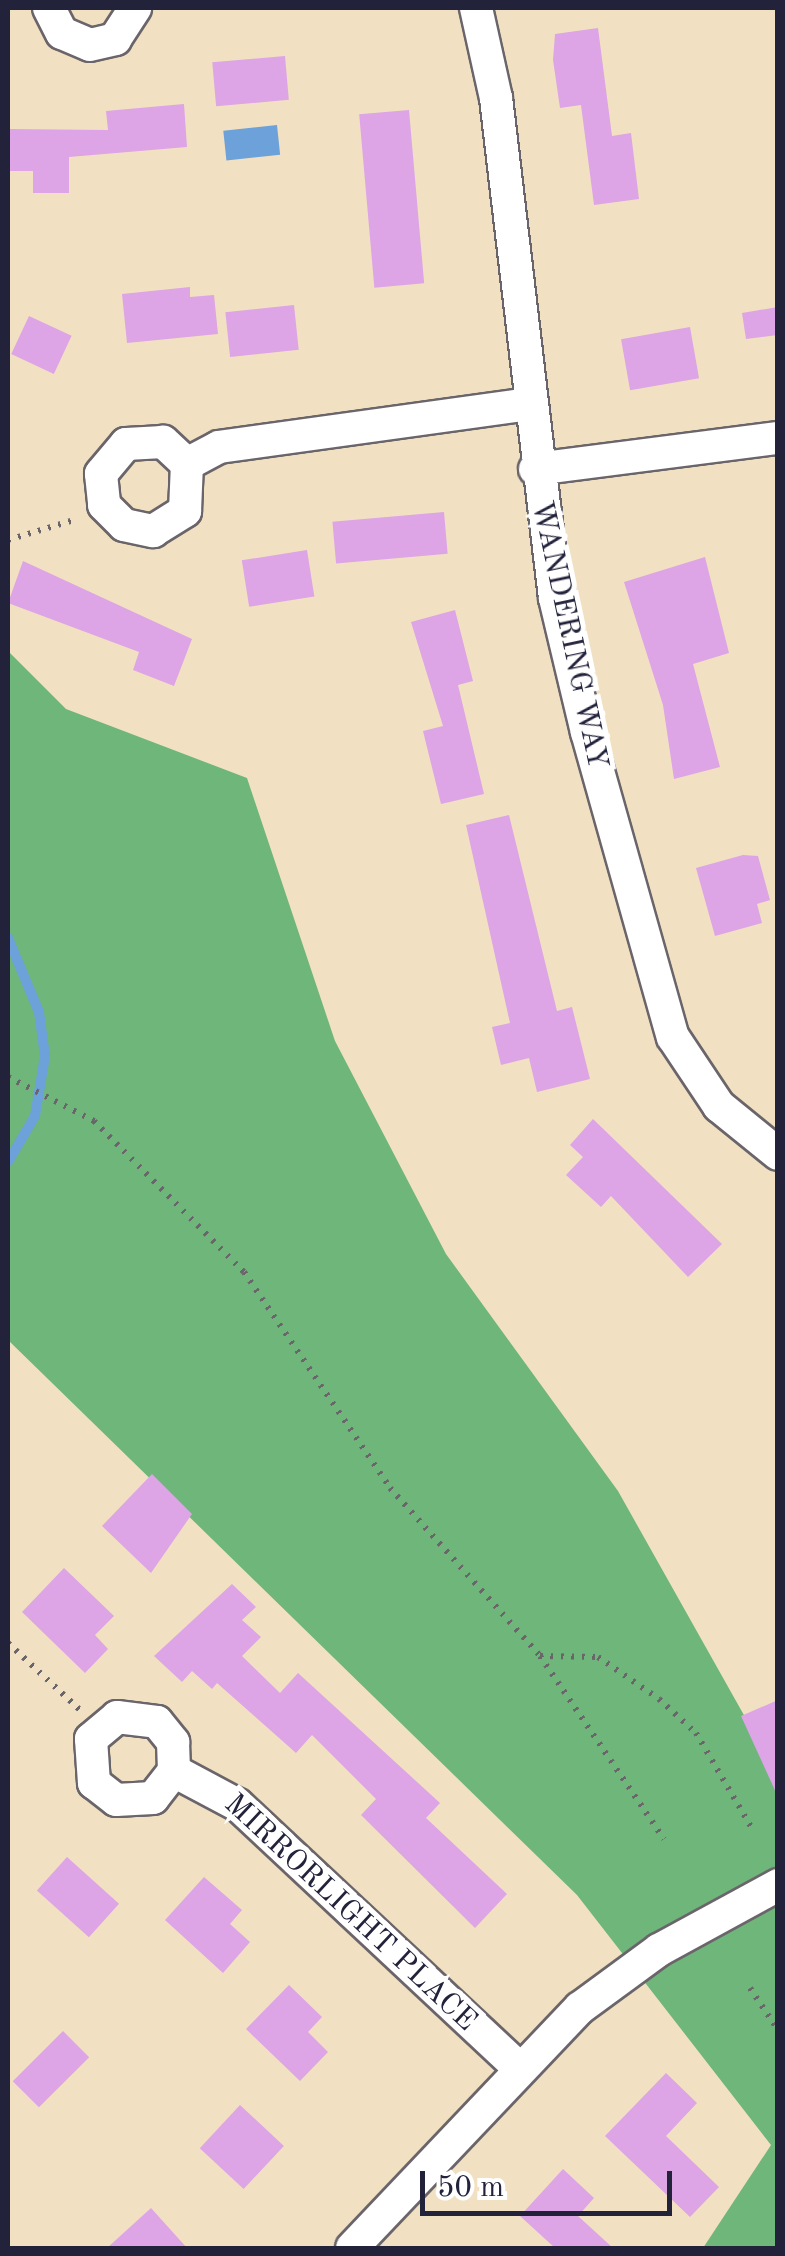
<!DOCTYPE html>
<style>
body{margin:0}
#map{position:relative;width:785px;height:2256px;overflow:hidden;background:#f1e1c2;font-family:"Old Standard TT",serif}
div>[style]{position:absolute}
.forest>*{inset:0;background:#6fb67b}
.water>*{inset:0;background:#6ca1d9;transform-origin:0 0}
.stream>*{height:10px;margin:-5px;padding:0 5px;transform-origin:5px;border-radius:5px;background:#6ca1d9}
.building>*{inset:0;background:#dda4e6;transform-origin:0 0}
.path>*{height:6px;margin-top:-3px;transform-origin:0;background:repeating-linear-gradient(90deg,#6a656a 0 2.5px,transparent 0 10.5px)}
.roads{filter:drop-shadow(2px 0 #6a656a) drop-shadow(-2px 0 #6a656a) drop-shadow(0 2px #6a656a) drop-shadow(0 -2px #6a656a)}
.minor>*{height:32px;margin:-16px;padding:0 16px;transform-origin:16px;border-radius:16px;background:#fff}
span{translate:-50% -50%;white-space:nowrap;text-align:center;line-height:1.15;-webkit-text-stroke:10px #fff;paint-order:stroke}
.street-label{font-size:30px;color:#22223b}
.frame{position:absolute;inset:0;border:10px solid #22223b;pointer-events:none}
.scale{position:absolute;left:420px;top:2171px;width:252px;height:45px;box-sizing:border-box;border:5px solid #22223b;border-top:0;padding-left:12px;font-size:30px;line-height:35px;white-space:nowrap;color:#22223b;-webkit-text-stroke:8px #fff;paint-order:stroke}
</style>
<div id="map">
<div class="forest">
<i style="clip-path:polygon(8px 651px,66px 709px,247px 778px,335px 1041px,446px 1254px,618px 1491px,777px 1774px,777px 2248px,703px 2248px,771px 2145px,577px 1895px,8px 1340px)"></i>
</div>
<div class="water">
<i style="left:277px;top:125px;width:30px;height:54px;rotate:84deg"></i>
</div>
<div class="stream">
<i style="left:8px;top:938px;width:80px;rotate:67.3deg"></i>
<i style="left:39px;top:1012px;width:44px;rotate:82.2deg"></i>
<i style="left:45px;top:1056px;width:61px;rotate:99.5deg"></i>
<i style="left:35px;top:1116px;width:53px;rotate:120.4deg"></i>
</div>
<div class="building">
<i style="clip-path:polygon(598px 28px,612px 136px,631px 133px,639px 199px,594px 205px,581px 105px,560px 108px,553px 60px,555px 34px)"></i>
<i style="left:285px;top:56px;width:44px;height:73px;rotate:85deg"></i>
<i style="clip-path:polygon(184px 104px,187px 147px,69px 157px,69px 193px,33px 193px,33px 171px,8px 171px,8px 129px,108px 130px,106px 111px)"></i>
<i style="left:409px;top:110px;width:174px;height:50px;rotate:85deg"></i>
<i style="clip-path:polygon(190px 287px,190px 297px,214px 295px,218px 334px,127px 343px,122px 294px)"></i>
<i style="left:294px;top:305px;width:45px;height:69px;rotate:84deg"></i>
<i style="clip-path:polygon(778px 307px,778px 335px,746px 339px,742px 313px)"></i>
<i style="left:29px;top:316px;width:47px;height:42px;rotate:25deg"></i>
<i style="left:690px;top:327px;width:52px;height:70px;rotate:80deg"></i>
<i style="left:444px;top:512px;width:42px;height:112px;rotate:85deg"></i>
<i style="left:307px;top:550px;width:47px;height:66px;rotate:81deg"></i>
<i style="clip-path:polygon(705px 557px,729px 653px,693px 664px,720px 767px,674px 779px,663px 705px,624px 582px)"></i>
<i style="clip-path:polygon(23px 561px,192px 639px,174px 686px,133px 670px,139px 652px,8px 603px)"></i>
<i style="clip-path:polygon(455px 610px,473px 681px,458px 685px,484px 794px,441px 804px,423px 731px,443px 726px,411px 622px)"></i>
<i style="clip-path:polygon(509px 815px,557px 1011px,572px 1007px,590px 1079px,537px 1092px,529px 1058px,501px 1065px,492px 1027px,510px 1023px,466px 825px)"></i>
<i style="clip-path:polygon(743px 855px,758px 856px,770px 900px,757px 904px,762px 923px,715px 936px,696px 868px)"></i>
<i style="clip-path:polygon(593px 1119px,722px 1244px,688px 1277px,611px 1196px,601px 1207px,566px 1175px,583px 1157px,570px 1145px)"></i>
<i style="clip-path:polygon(152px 1474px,192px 1514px,151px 1573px,102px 1526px)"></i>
<i style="clip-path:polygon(64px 1568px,114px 1616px,95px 1635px,108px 1649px,85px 1673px,22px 1612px)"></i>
<i style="clip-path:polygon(232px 1584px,256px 1607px,242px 1620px,261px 1637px,242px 1656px,280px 1693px,298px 1673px,440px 1803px,426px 1818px,507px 1894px,475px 1928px,361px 1815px,376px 1799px,312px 1735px,296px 1753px,217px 1683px,212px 1689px,192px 1671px,182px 1682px,154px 1656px)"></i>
<i style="clip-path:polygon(778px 1700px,778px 1797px,741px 1716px)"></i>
<i style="left:67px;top:1857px;width:70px;height:45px;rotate:42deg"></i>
<i style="clip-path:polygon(204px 1877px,242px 1910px,230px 1924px,250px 1942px,223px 1973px,165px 1920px)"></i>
<i style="clip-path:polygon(289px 1985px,322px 2017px,308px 2032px,328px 2052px,300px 2081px,246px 2029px)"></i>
<i style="left:63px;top:2031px;width:37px;height:71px;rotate:45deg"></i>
<i style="clip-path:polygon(666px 2073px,697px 2103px,666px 2136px,719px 2187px,690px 2217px,605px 2136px)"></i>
<i style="left:240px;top:2105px;width:60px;height:59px;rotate:43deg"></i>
<i style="clip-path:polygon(563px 2169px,594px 2198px,578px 2216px,613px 2248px,555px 2248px,520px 2216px)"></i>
<i style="clip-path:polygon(151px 2208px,187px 2248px,107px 2248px)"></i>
</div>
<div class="path">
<i style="left:8px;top:540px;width:72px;rotate:-16.9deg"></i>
<i style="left:8px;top:1077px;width:97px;rotate:27.1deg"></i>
<i style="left:94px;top:1121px;width:213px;rotate:45.2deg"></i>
<i style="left:244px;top:1272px;width:261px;rotate:55.9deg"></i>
<i style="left:390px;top:1488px;width:225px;rotate:48.2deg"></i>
<i style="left:540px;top:1656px;width:221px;rotate:55.9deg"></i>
<i style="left:8px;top:1643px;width:98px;rotate:42.9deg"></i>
<i style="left:540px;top:1656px;width:58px;rotate:1deg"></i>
<i style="left:598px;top:1657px;width:74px;rotate:34.5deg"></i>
<i style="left:659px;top:1699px;width:50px;rotate:42.6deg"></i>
<i style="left:696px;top:1733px;width:113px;rotate:59.6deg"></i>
<i style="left:750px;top:1988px;width:50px;rotate:56.3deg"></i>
</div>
<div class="roads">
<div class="minor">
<i style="left:49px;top:8px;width:28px;rotate:63deg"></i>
<i style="left:62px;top:33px;width:30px;rotate:23deg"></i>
<i style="left:90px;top:45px;width:26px;rotate:-13deg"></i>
<i style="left:115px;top:39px;width:37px;rotate:-57deg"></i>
<i style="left:476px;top:8px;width:92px;rotate:77.5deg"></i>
<i style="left:496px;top:98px;width:503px;rotate:83.27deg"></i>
<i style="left:555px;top:598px;width:138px;rotate:76.6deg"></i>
<i style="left:587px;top:732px;width:317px;rotate:74.3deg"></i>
<i style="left:673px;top:1037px;width:83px;rotate:56.3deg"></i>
<i style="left:719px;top:1106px;width:76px;rotate:39.1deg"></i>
<i style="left:187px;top:464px;width:33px;rotate:-137deg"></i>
<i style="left:163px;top:442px;width:37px;rotate:177deg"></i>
<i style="left:126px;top:444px;width:39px;rotate:130deg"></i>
<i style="left:101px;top:474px;width:31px;rotate:84deg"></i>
<i style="left:104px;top:505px;width:28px;rotate:45deg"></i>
<i style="left:124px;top:525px;width:30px;rotate:12deg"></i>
<i style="left:153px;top:531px;width:38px;rotate:-32deg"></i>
<i style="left:185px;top:511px;width:47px;rotate:-87.6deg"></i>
<i style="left:187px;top:464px;width:36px;rotate:-28deg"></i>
<i style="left:219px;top:447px;width:311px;rotate:-7.9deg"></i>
<i style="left:535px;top:469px;width:245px;rotate:-7.3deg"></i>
<i style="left:174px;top:1771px;width:34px;rotate:128deg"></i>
<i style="left:153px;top:1798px;width:37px;rotate:177deg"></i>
<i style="left:116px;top:1800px;width:28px;rotate:-142deg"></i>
<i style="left:94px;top:1783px;width:44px;rotate:-93.9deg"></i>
<i style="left:91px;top:1739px;width:34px;rotate:-40deg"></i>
<i style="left:117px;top:1717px;width:40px;rotate:7.1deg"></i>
<i style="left:157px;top:1722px;width:26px;rotate:51deg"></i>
<i style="left:173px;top:1742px;width:29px;rotate:88deg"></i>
<i style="left:174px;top:1771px;width:72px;rotate:28deg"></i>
<i style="left:238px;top:1805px;width:383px;rotate:43.1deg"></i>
<i style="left:352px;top:2248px;width:331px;rotate:-46.5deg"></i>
<i style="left:580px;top:2008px;width:98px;rotate:-36.3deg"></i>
<i style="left:659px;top:1950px;width:136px;rotate:-28.6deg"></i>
</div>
</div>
<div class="street-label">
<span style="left:569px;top:635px;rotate:78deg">WANDERING WAY</span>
<span style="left:350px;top:1913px;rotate:43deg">MIRRORLIGHT PLACE</span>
</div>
<div class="frame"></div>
<div class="scale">50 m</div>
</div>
